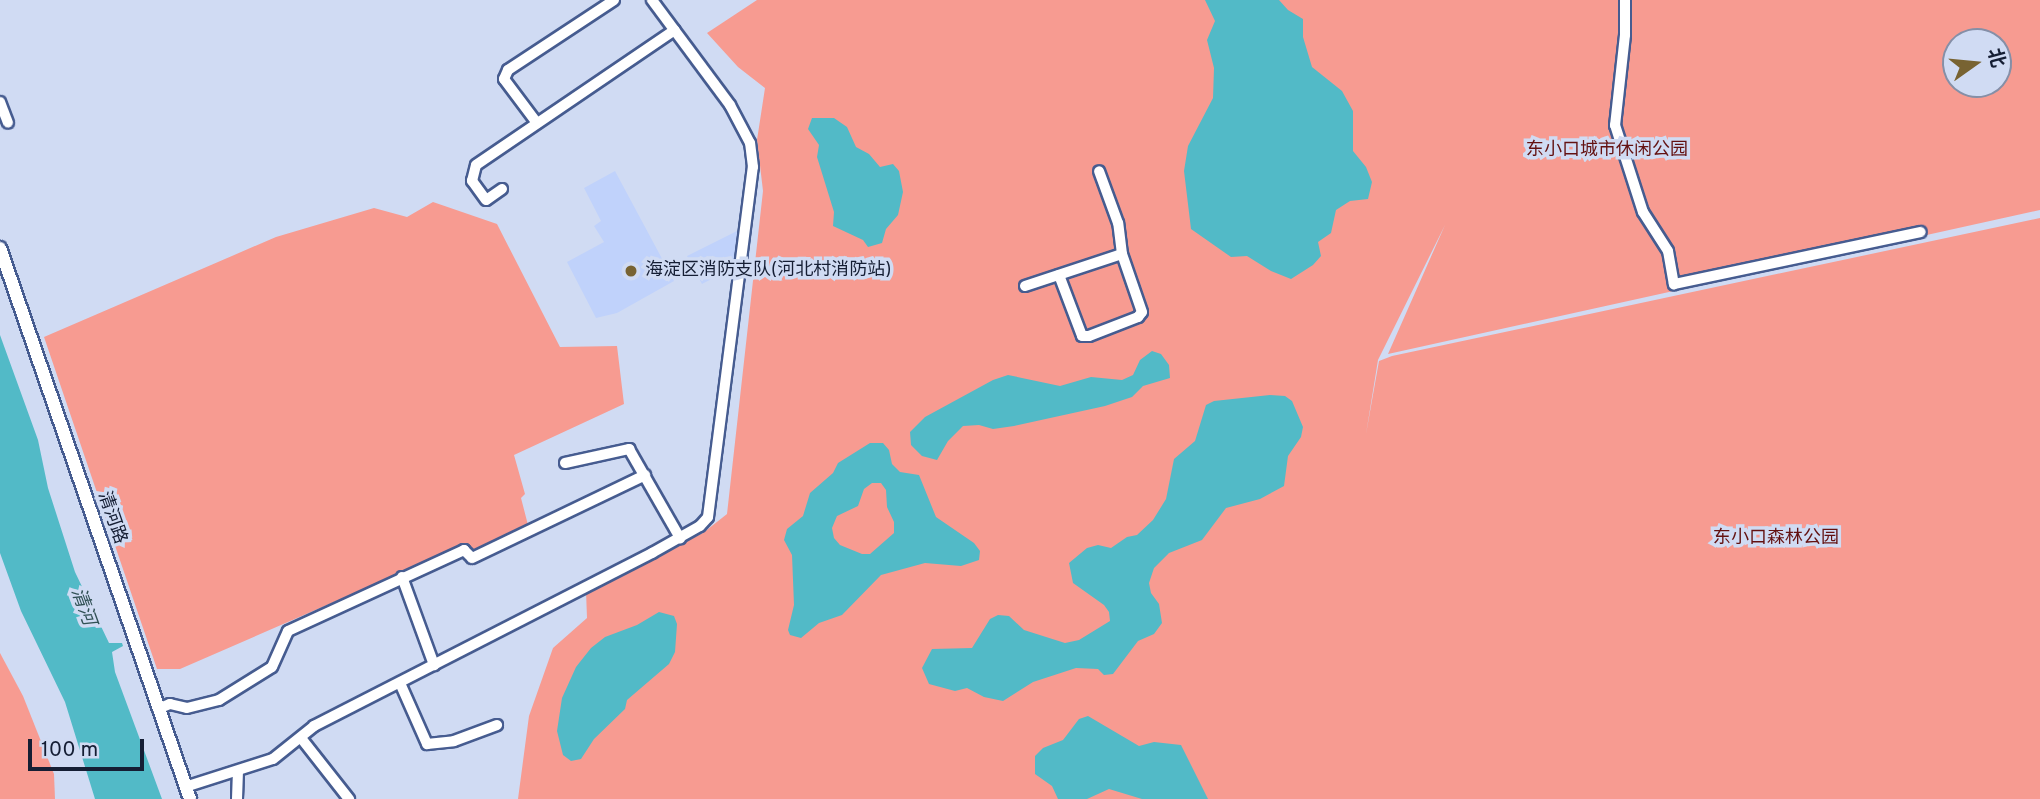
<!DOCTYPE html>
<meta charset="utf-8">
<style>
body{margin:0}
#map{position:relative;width:2040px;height:799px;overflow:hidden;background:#d0dbf3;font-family:Overpass,"Noto Sans SC",sans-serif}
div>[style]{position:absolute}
.built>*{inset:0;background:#c0d2fb}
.green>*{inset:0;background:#f79b91}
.water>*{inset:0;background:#52bac7}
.roads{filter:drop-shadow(2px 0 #465c90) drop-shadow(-2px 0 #465c90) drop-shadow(0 2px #465c90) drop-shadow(0 -2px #465c90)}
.minor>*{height:10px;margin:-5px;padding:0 5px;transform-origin:5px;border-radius:5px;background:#fff}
.tertiary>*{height:12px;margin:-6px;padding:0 6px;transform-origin:6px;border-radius:6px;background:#fff}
.dots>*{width:19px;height:19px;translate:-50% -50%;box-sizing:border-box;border:4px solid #d0dbf3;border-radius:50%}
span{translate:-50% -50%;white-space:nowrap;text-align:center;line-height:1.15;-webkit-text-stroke:7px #d0dbf3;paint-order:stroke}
.park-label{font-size:18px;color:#631111}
.poi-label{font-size:18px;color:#151e34}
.left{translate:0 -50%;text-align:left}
.street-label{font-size:18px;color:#151e34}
.water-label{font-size:19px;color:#315155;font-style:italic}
.north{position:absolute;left:1942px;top:28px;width:70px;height:70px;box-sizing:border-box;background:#d0dbf3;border:2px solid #858fa7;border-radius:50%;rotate:75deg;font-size:19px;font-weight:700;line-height:28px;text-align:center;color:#151e34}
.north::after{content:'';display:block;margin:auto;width:24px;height:32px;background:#786332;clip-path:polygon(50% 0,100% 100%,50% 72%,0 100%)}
.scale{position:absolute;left:28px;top:739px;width:116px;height:32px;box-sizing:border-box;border:4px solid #151e34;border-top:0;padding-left:9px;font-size:21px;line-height:24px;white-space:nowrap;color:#151e34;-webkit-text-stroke:5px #d0dbf3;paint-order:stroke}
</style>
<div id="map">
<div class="built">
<i style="clip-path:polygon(615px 171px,674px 281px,617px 313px,596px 318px,567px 262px,604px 242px,594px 226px,601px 221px,584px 188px)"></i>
<i style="clip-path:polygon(743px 228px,736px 266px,702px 284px,687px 256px)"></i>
</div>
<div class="green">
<i style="clip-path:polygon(evenodd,757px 0,2040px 0,2040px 210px,1388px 354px,1445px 225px,1378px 360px,1366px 434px,1379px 361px,1392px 356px,2040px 218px,2040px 799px,518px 799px,529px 716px,553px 648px,587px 618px,586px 591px,703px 533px,727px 514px,763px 191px,757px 140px,765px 88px,738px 67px,707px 33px,757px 0,1956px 42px,1998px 42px,1998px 84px,1956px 84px,1956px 42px)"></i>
<i style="clip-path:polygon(433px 202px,497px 224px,560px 347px,617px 346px,624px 404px,514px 455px,525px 494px,521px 498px,528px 525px,474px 552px,467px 544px,180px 669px,157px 669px,44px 337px,276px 237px,374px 208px,407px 217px)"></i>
<i style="clip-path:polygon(0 653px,23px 696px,54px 774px,55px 799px,0 799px)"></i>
</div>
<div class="water">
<i style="clip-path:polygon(1205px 0,1279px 0,1288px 10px,1303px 19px,1303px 37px,1312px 67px,1342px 91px,1353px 111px,1353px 151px,1366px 167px,1372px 182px,1368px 199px,1350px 201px,1336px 210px,1331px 233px,1318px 242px,1321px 256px,1313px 265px,1291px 279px,1271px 271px,1247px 256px,1231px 257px,1191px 229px,1184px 171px,1188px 146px,1213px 98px,1214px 68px,1207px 40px,1215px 21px)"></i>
<i style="clip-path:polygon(812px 118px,834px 118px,847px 127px,856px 147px,869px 154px,880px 167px,893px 164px,899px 171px,903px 192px,898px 215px,886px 229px,882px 243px,868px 247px,863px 240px,833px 226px,834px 212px,817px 157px,819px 145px,808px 129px)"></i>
<i style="clip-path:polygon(0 335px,38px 440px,48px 488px,75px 572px,109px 643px,122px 643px,123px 646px,112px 652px,115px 672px,162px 799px,95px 799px,65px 702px,21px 611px,0 553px)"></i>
<i style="clip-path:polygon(1152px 351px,1161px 354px,1169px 365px,1170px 378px,1143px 386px,1132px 397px,1105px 406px,1014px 426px,993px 429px,979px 425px,963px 426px,948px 441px,937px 460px,922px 456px,911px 445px,910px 432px,925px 417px,993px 380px,1008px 375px,1060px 386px,1091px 377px,1122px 380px,1133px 375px,1140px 360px)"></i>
<i style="clip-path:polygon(1270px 395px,1285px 396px,1292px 401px,1303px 427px,1301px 437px,1288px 456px,1284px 486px,1260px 499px,1226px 508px,1202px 540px,1169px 553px,1154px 568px,1149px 583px,1151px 593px,1159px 604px,1162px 623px,1154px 634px,1138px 641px,1113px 674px,1104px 675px,1098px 669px,1076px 668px,1033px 682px,1003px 701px,984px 697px,967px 688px,955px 691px,929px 684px,922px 668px,932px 649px,972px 648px,990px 619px,998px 615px,1009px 616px,1024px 630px,1065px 643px,1079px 640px,1110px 621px,1109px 612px,1104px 605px,1073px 583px,1069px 563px,1087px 548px,1098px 545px,1111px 548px,1127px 537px,1137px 535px,1153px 520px,1166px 499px,1174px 459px,1195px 441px,1206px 405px,1214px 401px)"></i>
<i style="clip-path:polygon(evenodd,870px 443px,883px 443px,889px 450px,892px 464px,900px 472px,919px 475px,936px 517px,974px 543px,980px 551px,979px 560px,961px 566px,925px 563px,881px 575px,842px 615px,819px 623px,801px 638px,790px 635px,788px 630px,794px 605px,792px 555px,784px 540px,787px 529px,803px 516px,810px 493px,833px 473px,838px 463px,870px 443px,872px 483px,881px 483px,886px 490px,887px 507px,894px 522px,894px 533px,870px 554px,862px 554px,840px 545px,834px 538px,832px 528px,837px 516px,858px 506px,864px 489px,872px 483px)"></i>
<i style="clip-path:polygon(659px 612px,674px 616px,677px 624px,675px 652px,669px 664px,627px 700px,625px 709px,594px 739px,581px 759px,571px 761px,563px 755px,557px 731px,562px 698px,576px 667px,591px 648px,605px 637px,637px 625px)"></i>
<i style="clip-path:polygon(1088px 716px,1139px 746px,1154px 742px,1181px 745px,1208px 799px,1142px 799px,1109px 789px,1087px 799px,1058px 799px,1052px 786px,1035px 774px,1035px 756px,1043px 748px,1063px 740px,1079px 719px)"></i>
</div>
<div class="roads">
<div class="minor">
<i style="left:1625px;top:0;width:35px;rotate:90deg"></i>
<i style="left:1625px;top:35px;width:91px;rotate:96.3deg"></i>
<i style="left:1615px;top:125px;width:91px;rotate:72.2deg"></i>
<i style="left:1643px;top:212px;width:46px;rotate:57.3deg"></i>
<i style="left:1668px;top:251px;width:34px;rotate:80deg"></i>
<i style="left:1674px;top:284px;width:252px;rotate:-11.9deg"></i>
<i style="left:0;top:102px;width:22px;rotate:69deg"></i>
<i style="left:537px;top:123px;width:55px;rotate:-126.9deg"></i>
<i style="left:504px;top:79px;width:10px;rotate:-66deg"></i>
<i style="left:508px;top:70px;width:127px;rotate:-33.4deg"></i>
<i style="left:502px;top:189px;width:19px;rotate:145deg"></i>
<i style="left:486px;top:200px;width:24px;rotate:-126deg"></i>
<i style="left:472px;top:181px;width:16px;rotate:-76deg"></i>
<i style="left:476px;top:165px;width:240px;rotate:-34.2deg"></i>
<i style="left:1059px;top:275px;width:65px;rotate:69.3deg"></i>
<i style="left:1082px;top:336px;width:7px"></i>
<i style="left:1089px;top:336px;width:53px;rotate:-21.2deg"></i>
<i style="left:1138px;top:317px;width:6px;rotate:-51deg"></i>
<i style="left:1142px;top:312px;width:61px;rotate:-109deg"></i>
<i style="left:1122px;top:254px;width:31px;rotate:-97deg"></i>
<i style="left:1118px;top:223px;width:55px;rotate:-110.1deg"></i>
<i style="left:1025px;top:286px;width:102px;rotate:-18.3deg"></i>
<i style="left:565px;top:463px;width:66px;rotate:-12.3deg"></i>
<i style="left:629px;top:449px;width:103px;rotate:60.2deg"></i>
<i style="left:402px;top:577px;width:94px;rotate:70deg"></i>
<i style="left:400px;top:683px;width:67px;rotate:66.1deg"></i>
<i style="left:427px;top:744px;width:27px;rotate:-6deg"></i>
<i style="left:454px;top:741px;width:46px;rotate:-20.4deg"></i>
<i style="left:158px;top:709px;width:13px;rotate:-23deg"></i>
<i style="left:170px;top:704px;width:17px;rotate:13deg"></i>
<i style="left:187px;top:708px;width:33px;rotate:-14deg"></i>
<i style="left:219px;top:700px;width:62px;rotate:-31.9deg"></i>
<i style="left:272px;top:667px;width:39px;rotate:-66deg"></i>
<i style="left:288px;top:631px;width:194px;rotate:-24.7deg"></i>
<i style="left:464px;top:550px;width:11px;rotate:45deg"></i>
<i style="left:472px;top:558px;width:192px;rotate:-25.6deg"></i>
<i style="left:301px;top:738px;width:78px;rotate:51.8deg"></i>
<i style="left:185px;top:787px;width:92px;rotate:-17.7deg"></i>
<i style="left:273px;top:759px;width:53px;rotate:-38.8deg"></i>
<i style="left:314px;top:726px;width:380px;rotate:-27.1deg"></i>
<i style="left:652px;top:553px;width:55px;rotate:-29.4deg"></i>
<i style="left:700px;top:526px;width:12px;rotate:-48deg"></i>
<i style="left:708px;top:517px;width:353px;rotate:-82.7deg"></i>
<i style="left:753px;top:167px;width:24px;rotate:-97deg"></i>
<i style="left:750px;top:143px;width:43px;rotate:-117.8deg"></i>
<i style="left:730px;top:105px;width:131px;rotate:-126.6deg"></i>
<i style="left:237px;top:799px;width:27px;rotate:-88deg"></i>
</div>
<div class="tertiary">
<i style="left:0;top:248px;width:583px;rotate:70.97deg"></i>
</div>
</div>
<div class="dots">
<i style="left:631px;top:271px;background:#786332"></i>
</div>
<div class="park-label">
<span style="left:1607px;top:151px">东小口城市休闲公园</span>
<span style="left:1776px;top:539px">东小口森林公园</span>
</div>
<div class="poi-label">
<span class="left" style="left:645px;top:271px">海淀区消防支队(河北村消防站)</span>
</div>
<div class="street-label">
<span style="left:111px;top:518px;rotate:71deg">清河路</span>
</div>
<div class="water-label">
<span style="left:82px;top:607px;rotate:70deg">清河</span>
</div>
<div class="north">北</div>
<div class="scale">100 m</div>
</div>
